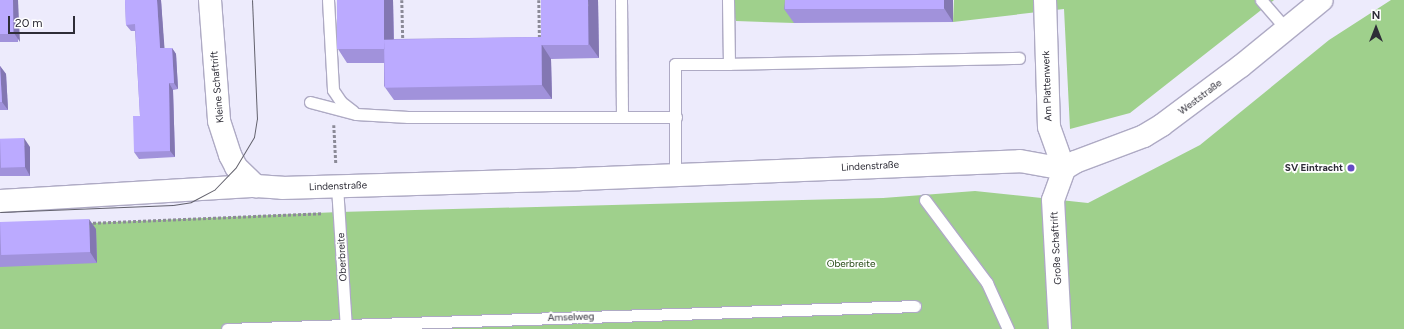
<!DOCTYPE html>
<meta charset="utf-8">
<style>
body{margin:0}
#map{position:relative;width:1404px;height:329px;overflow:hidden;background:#edebfc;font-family:Figtree,sans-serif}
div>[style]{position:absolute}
.green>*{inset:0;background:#9fd08c}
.path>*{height:2.5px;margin-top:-1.25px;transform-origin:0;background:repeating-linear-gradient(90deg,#8b8a97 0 3px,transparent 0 5px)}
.roads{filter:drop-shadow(1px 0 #aeaac4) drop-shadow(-1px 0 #aeaac4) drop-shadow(0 1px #aeaac4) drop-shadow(0 -1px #aeaac4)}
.service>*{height:11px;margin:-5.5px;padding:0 5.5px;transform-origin:5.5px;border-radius:5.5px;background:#fff}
.minor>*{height:22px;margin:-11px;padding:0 11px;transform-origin:11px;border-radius:11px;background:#fff}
.tertiary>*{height:22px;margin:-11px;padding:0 11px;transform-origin:11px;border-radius:11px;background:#fff}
.tram>*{height:1px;margin:-0.5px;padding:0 0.5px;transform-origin:0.5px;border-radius:0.5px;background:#62616c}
.wall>*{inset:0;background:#a192db;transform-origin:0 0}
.shaded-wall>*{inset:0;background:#8377b2}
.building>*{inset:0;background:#baf;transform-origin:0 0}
.dots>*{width:11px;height:11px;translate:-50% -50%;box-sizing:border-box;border:2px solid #fff;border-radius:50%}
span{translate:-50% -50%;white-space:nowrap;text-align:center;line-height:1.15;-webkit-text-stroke:3.5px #fff;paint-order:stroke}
.street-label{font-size:10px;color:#2e2d37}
.poi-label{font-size:10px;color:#2e2d37;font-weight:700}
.right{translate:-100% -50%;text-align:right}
.park-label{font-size:10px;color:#234712}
.north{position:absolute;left:1356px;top:8px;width:40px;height:40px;-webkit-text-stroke:3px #fff;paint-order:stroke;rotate:0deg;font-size:11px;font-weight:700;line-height:16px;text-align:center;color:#2e2d37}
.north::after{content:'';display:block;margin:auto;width:14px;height:18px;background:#2e2d37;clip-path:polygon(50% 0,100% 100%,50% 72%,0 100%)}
.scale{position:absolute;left:8px;top:16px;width:67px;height:18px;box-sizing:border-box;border:2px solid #2e2d37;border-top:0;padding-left:5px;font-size:12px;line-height:14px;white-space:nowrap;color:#2e2d37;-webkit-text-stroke:3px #fff;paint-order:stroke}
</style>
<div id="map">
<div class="green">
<i style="clip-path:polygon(729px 0,795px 0,794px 23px,736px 21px)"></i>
<i style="clip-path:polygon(954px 0,1274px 0,1130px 113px,1070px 129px,1064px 9px,953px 22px)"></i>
<i style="clip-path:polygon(1391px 0,1404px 0,1404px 329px,0 329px,0 227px,339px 212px,883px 198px,975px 191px,1088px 203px,1200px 145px,1329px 40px)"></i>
</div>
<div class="path">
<i style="left:402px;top:0;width:41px;rotate:88.6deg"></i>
<i style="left:539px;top:0;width:39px;rotate:89deg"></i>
<i style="left:334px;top:125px;width:39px;rotate:87deg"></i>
<i style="left:88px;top:223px;width:235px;rotate:-2.4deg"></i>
</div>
<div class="roads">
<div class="service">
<i style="left:328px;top:0;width:90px;rotate:86.8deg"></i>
<i style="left:333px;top:90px;width:14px;rotate:56deg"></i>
<i style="left:341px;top:102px;width:15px;rotate:37deg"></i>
<i style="left:621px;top:0;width:117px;rotate:89.5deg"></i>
<i style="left:1261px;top:0;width:38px;rotate:49deg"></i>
<i style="left:729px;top:64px;width:290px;rotate:-1.2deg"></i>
<i style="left:310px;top:102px;width:48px;rotate:14.6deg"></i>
<i style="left:356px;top:114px;width:52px;rotate:3.3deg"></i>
<i style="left:408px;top:117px;width:268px"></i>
<i style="left:675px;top:175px;width:111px;rotate:-90deg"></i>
<i style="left:675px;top:64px;width:54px"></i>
<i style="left:729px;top:64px;width:64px;rotate:-90.9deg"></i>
<i style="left:337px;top:186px;width:143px;rotate:86.4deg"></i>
<i style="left:925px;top:200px;width:104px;rotate:53.2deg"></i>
<i style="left:987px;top:283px;width:51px;rotate:65.5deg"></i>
<i style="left:227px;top:329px;width:688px;rotate:-1.91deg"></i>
</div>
<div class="minor">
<i style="left:210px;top:0;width:121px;rotate:85.7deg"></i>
<i style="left:219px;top:121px;width:36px;rotate:72deg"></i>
<i style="left:230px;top:155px;width:13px;rotate:63deg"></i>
<i style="left:236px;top:167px;width:28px;rotate:44deg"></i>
<i style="left:1045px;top:0;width:127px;rotate:88.2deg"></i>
<i style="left:1049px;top:127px;width:45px;rotate:70.3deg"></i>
<i style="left:0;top:201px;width:256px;rotate:-3.4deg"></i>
<i style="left:256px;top:186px;width:26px;rotate:4deg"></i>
<i style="left:282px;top:188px;width:298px;rotate:-1.7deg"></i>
<i style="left:580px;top:179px;width:440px;rotate:-2.3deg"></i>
<i style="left:1020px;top:161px;width:45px;rotate:10.3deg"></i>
</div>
<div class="tertiary">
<i style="left:1060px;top:329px;width:129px;rotate:-93.1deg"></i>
<i style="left:1053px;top:200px;width:33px;rotate:-70deg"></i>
<i style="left:1064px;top:169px;width:13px;rotate:-32deg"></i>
<i style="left:1075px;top:162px;width:74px;rotate:-20.6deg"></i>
<i style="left:1144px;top:136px;width:21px;rotate:-31deg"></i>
<i style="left:1162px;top:125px;width:99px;rotate:-36.8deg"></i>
<i style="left:1241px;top:66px;width:104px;rotate:-39.2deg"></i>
</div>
</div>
<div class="tram">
<i style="left:0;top:212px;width:173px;rotate:-2.3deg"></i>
<i style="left:173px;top:205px;width:18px;rotate:-9deg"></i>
<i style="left:191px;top:202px;width:27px;rotate:-28deg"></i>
<i style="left:215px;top:189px;width:30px;rotate:-46deg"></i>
<i style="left:236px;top:167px;width:35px;rotate:-59deg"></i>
<i style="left:254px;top:137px;width:18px;rotate:-81deg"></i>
<i style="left:257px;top:119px;width:119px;rotate:-92.4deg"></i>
</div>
<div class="wall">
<i style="left:0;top:0;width:18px;height:42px"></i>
<i style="clip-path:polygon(125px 0,161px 0,164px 48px,172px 48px,176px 54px,178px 89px,173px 90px,175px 157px,139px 159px,134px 152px,140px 116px,135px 31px,131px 31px,126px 25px)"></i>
<i style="clip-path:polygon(337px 0,393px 0,394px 39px,541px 37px,598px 0,599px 58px,551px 59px,552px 99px,394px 100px,384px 86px,384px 63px,347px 63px,338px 49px)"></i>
<i style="clip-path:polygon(785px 0,953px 0,953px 22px,794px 23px,784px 9px)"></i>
<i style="clip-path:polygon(0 66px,6px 74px,8px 110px,0 110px)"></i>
<i style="clip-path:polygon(0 139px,30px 147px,30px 176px,0 176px)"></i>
<i style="clip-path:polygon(0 222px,96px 229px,97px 263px,0 267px)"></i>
</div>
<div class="shaded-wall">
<i style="clip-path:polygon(13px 0,18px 0,20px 42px,14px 33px)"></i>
<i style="clip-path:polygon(157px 0,161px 0,165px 55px,160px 48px)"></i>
<i style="clip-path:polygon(384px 0,393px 0,394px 63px,384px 49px)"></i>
<i style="clip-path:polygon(588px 0,598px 0,599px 58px,589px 44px)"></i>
<i style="clip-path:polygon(944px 0,953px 0,953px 22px,944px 8px)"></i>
<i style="clip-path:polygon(542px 45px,551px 59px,552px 99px,542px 85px)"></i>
<i style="clip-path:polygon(172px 48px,176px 54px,178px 89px,174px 83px)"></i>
<i style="clip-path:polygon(0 66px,6px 74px,8px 110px,2px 102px)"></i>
<i style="clip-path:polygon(169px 83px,173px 90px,175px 157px,170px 151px)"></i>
<i style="clip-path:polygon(24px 138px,30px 147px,30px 176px,25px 167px)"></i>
<i style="clip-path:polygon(89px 219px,96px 229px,97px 263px,90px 252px)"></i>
</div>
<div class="building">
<i style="left:0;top:0;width:13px;height:34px"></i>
<i style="clip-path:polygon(125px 0,157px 0,160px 48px,172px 48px,174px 83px,169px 83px,170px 151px,134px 152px,133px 116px,140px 116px,135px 24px,126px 25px)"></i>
<i style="left:337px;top:0;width:47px;height:49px"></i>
<i style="left:541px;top:0;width:47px;height:45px"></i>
<i style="left:785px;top:0;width:159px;height:9px"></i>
<i style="left:541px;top:37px;width:48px;height:157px;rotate:89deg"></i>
<i style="clip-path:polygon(0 66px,2px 102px,0 102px)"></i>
<i style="left:24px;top:138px;width:29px;height:24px;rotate:88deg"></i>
<i style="left:89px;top:219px;width:33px;height:89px;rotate:88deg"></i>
</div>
<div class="dots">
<i style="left:1351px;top:168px;background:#644bc4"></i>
</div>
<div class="street-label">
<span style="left:1047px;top:86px;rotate:-92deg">Am Plattenwerk</span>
<span style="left:217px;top:87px;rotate:-95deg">Kleine Schaftrift</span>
<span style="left:1200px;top:97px;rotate:-37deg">Weststraße</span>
<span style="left:870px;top:166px;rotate:-3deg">Lindenstraße</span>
<span style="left:338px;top:186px;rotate:-2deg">Lindenstraße</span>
<span style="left:1056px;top:248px;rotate:-93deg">Große Schaftrift</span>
<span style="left:342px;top:257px;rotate:-93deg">Oberbreite</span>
<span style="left:571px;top:317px;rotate:-2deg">Amselweg</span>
</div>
<div class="poi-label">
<span class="right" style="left:1343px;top:168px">SV Eintracht</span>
</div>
<div class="park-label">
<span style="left:851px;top:264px">Oberbreite</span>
</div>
<div class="north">N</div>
<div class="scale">20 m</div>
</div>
